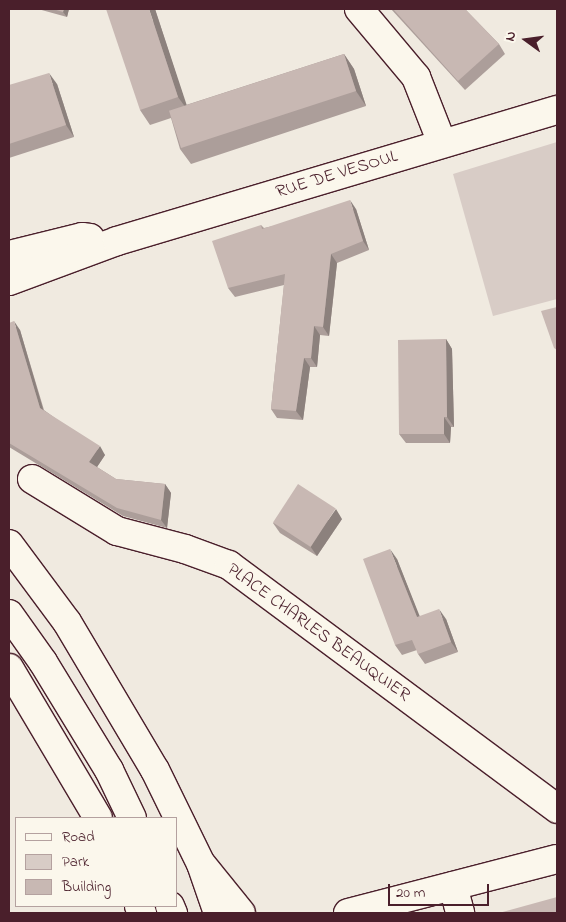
<!DOCTYPE html>
<style>
body{margin:0}
#map{position:relative;width:566px;height:922px;overflow:hidden;background:#f0eae0;font-family:"Indie Flower",sans-serif}
div>[style]{position:absolute}
.green>*{inset:0;background:#d8ccc6}
.roads{filter:drop-shadow(1px 0 #4a1f2b) drop-shadow(-1px 0 #4a1f2b) drop-shadow(0 1px #4a1f2b) drop-shadow(0 -1px #4a1f2b)}
.minor>*{height:28px;margin:-14px;padding:0 14px;transform-origin:14px;border-radius:14px;background:#fbf7ec}
.major>*{height:28px;margin:-14px;padding:0 14px;transform-origin:14px;border-radius:14px;background:#fbf7ec}
.wall>*{inset:0;background:#ac9e9a}
.shaded-wall>*{inset:0;background:#8c817d}
.building>*{inset:0;background:#c8b8b3;transform-origin:0 0}
span{translate:-50% -50%;white-space:nowrap;text-align:center;line-height:1.15;-webkit-text-stroke:4px #fbf7ec;paint-order:stroke}
.street-label{font-size:18px;color:#4a1f2b}
.frame{position:absolute;inset:0;border:10px solid #4a1f2b;pointer-events:none}
.legend{position:absolute;left:15px;top:817px;width:162px;height:90px;box-sizing:border-box;background:#fbf7ec;border:1px solid #b4a19f;margin:0;padding:6px 9px;list-style:none;font-size:15px;color:#4a1f2b}
.legend li{display:flex;align-items:center;gap:10px;height:25px}
.legend b{width:25px;border:1px solid #b4a19f}
.north{position:absolute;left:501px;top:15px;width:50px;height:50px;-webkit-text-stroke:4px #fbf7ec;paint-order:stroke;rotate:284deg;font-size:14px;font-weight:700;line-height:20px;text-align:center;color:#4a1f2b}
.north::after{content:'';display:block;margin:auto;width:18px;height:22px;background:#4a1f2b;clip-path:polygon(50% 0,100% 100%,50% 72%,0 100%)}
.scale{position:absolute;left:388px;top:884px;width:101px;height:22px;box-sizing:border-box;border:2px solid #4a1f2b;border-top:0;padding-left:6px;font-size:15px;line-height:18px;white-space:nowrap;color:#4a1f2b;-webkit-text-stroke:4px #fbf7ec;paint-order:stroke}
</style>
<div id="map">
<div class="green">
<i style="clip-path:polygon(557px 142px,557px 299px,493px 316px,453px 174px)"></i>
</div>
<div class="roads">
<div class="minor">
<i style="left:359px;top:9px;width:89px;rotate:50deg"></i>
<i style="left:416px;top:77px;width:71px;rotate:68.5deg"></i>
<i style="left:32px;top:479px;width:100px;rotate:31.5deg"></i>
<i style="left:117px;top:531px;width:70px;rotate:14.8deg"></i>
<i style="left:185px;top:549px;width:47px;rotate:20deg"></i>
<i style="left:229px;top:565px;width:409px;rotate:36.6deg"></i>
<i style="left:203px;top:866px;width:60px;rotate:51deg"></i>
<i style="left:453px;top:886px;width:28px;rotate:75deg"></i>
<i style="left:348px;top:913px;width:216px;rotate:-14.5deg"></i>
</div>
<div class="major">
<i style="left:9px;top:255px;width:75px;rotate:-13.9deg"></i>
<i style="left:82px;top:237px;width:8px;rotate:7deg"></i>
<i style="left:9px;top:281px;width:115px;rotate:-20.3deg"></i>
<i style="left:117px;top:241px;width:459px;rotate:-16.6deg"></i>
<i style="left:9px;top:544px;width:97px;rotate:53.4deg"></i>
<i style="left:67px;top:622px;width:172px;rotate:59.3deg"></i>
<i style="left:155px;top:770px;width:105px;rotate:63.9deg"></i>
<i style="left:201px;top:864px;width:52px;rotate:70.9deg"></i>
<i style="left:9px;top:614px;width:59px;rotate:54.7deg"></i>
<i style="left:43px;top:662px;width:127px;rotate:58.6deg"></i>
<i style="left:109px;top:770px;width:53px;rotate:64.4deg"></i>
<i style="left:9px;top:668px;width:174px;rotate:59.3deg"></i>
<i style="left:139px;top:906px;width:8px;rotate:67deg"></i>
<i style="left:170px;top:906px;width:8px;rotate:67deg"></i>
</div>
</div>
<div class="wall">
<i style="clip-path:polygon(38px 9px,69px 9px,67px 17px)"></i>
<i style="clip-path:polygon(155px 9px,186px 105px,344px 54px,354px 69px,366px 106px,191px 164px,180px 149px,171px 118px,150px 125px,140px 110px)"></i>
<i style="clip-path:polygon(391px 9px,465px 9px,499px 44px,505px 54px,465px 90px)"></i>
<i style="clip-path:polygon(57px 84px,74px 137px,9px 158px,9px 85px)"></i>
<i style="clip-path:polygon(356px 209px,369px 250px,337px 263px,329px 336px,320px 335px,317px 367px,310px 367px,303px 420px,277px 418px,271px 409px,284px 285px,235px 297px,228px 288px,261px 225px,264px 228px)"></i>
<i style="clip-path:polygon(9px 323px,20px 330px,44px 410px,105px 455px,97px 467px,116px 479px,165px 484px,171px 493px,167px 528px,123px 516px,9px 447px)"></i>
<i style="clip-path:polygon(446px 339px,452px 349px,454px 427px,451px 427px,450px 443px,406px 443px,399px 434px)"></i>
<i style="clip-path:polygon(342px 519px,317px 556px,280px 533px,273px 523px)"></i>
<i style="clip-path:polygon(397px 559px,419px 616px,446px 619px,458px 652px,425px 664px,418px 654px,417px 650px,402px 655px,395px 645px)"></i>
</div>
<div class="shaded-wall">
<i style="clip-path:polygon(64px 9px,69px 9px,67px 17px,63px 12px)"></i>
<i style="clip-path:polygon(149px 9px,155px 9px,189px 112px,178px 97px)"></i>
<i style="clip-path:polygon(344px 54px,354px 69px,366px 106px,356px 91px)"></i>
<i style="clip-path:polygon(49px 73px,57px 84px,74px 137px,66px 125px)"></i>
<i style="clip-path:polygon(350px 200px,356px 209px,369px 250px,363px 241px)"></i>
<i style="clip-path:polygon(331px 254px,337px 263px,329px 336px,323px 327px)"></i>
<i style="clip-path:polygon(14px 321px,20px 330px,45px 416px,40px 408px)"></i>
<i style="clip-path:polygon(314px 326px,320px 335px,317px 367px,311px 358px)"></i>
<i style="clip-path:polygon(446px 339px,452px 349px,454px 427px,447px 417px)"></i>
<i style="clip-path:polygon(304px 358px,310px 367px,303px 420px,296px 411px)"></i>
<i style="clip-path:polygon(444px 417px,451px 427px,450px 443px,444px 434px)"></i>
<i style="clip-path:polygon(100px 446px,105px 455px,95px 470px,89px 462px)"></i>
<i style="clip-path:polygon(165px 484px,171px 493px,167px 528px,161px 520px)"></i>
<i style="clip-path:polygon(336px 509px,342px 519px,317px 556px,310px 546px)"></i>
<i style="clip-path:polygon(390px 549px,397px 559px,424px 627px,417px 617px)"></i>
<i style="clip-path:polygon(439px 609px,446px 619px,458px 652px,451px 642px)"></i>
</div>
<div class="building">
<i style="clip-path:polygon(53px 9px,64px 9px,63px 12px)"></i>
<i style="clip-path:polygon(106px 9px,149px 9px,178px 97px,140px 110px)"></i>
<i style="clip-path:polygon(393px 9px,465px 9px,499px 44px,458px 81px)"></i>
<i style="left:344px;top:54px;width:39px;height:184px;rotate:72deg"></i>
<i style="clip-path:polygon(49px 73px,66px 125px,9px 144px,9px 85px)"></i>
<i style="clip-path:polygon(350px 200px,363px 241px,331px 254px,323px 327px,314px 326px,311px 358px,304px 358px,296px 411px,271px 409px,285px 274px,228px 288px,212px 241px,261px 225px,262px 229px)"></i>
<i style="clip-path:polygon(557px 307px,557px 350px,554px 348px,541px 311px)"></i>
<i style="clip-path:polygon(14px 321px,40px 408px,100px 446px,89px 462px,116px 479px,165px 484px,161px 520px,117px 508px,9px 443px,9px 323px)"></i>
<i style="clip-path:polygon(446px 339px,447px 417px,444px 417px,444px 434px,399px 434px,398px 340px)"></i>
<i style="left:298px;top:484px;width:45px;height:46px;rotate:33deg"></i>
<i style="clip-path:polygon(390px 549px,417px 617px,439px 609px,451px 642px,418px 654px,412px 640px,395px 645px,363px 559px)"></i>
<i style="clip-path:polygon(557px 897px,557px 913px,499px 913px)"></i>
</div>
<div class="street-label">
<span style="left:337px;top:175px;rotate:-17deg">RUE DE VESOUL</span>
<span style="left:318px;top:633px;rotate:36deg">PLACE CHARLES BEAUQUIER</span>
</div>
<div class="frame"></div>
<ul class="legend">
<li><b style="height:6px;background:#fbf7ec"></b>Road</li>
<li><b style="height:14px;background:#d8ccc6"></b>Park</li>
<li><b style="height:14px;background:#c8b8b3"></b>Building</li>
</ul>
<div class="north">N</div>
<div class="scale">20 m</div>
</div>
